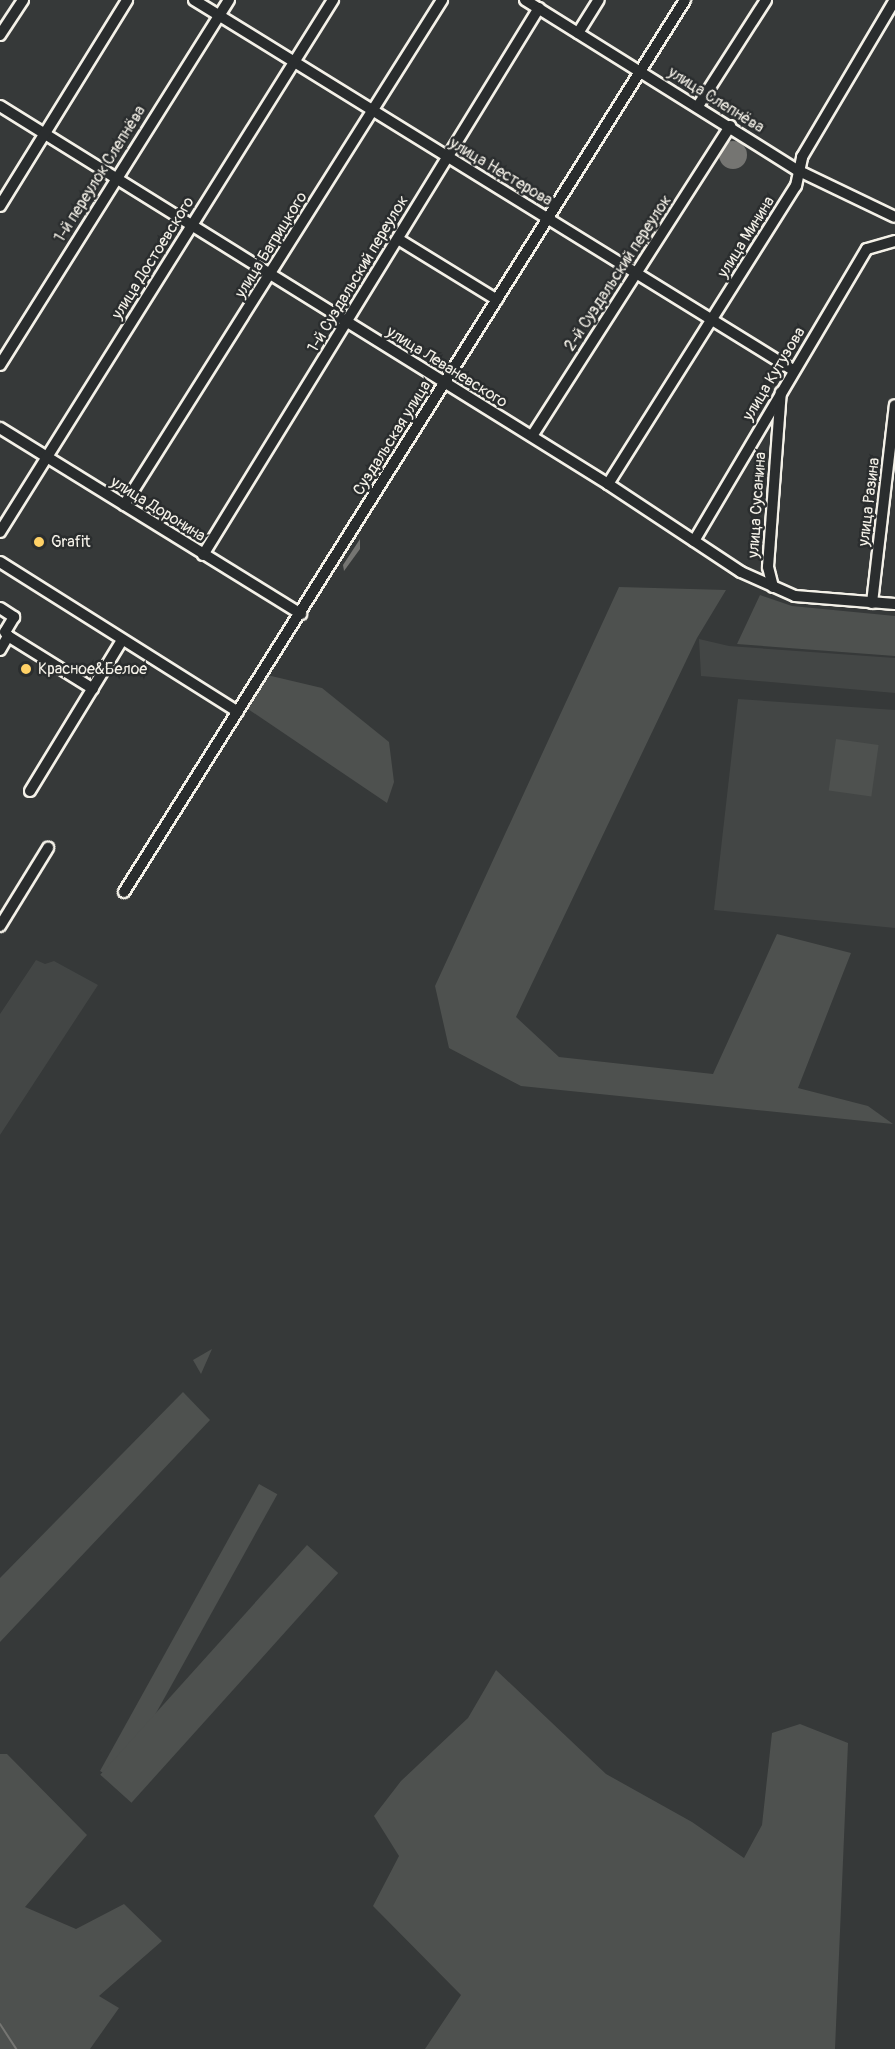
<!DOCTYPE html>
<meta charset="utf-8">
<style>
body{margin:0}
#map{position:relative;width:895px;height:2049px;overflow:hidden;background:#363939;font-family:Pangolin,sans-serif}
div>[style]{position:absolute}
.built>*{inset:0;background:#434645}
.green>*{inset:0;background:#4e514f;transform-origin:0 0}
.water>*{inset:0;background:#757572}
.round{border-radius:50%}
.stream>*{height:2px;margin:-1px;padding:0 1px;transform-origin:1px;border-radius:1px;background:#757572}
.roads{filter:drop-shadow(2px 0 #f4f1e8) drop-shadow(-2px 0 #f4f1e8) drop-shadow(0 2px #f4f1e8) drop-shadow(0 -2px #f4f1e8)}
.minor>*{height:10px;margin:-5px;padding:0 5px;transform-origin:5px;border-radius:5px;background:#2a2d2e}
.dots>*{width:16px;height:16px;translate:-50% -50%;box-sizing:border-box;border:3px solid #2a2d2e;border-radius:50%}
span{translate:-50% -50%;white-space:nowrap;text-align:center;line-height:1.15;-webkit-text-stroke:5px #2a2d2e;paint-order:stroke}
.street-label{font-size:16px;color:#f4f1e8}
.poi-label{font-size:16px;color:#f4f1e8}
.left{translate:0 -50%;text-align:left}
</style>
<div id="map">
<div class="built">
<i style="clip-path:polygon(699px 639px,729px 646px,895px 658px,895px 693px,701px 676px)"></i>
<i style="clip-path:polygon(738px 699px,895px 710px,895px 928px,714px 910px)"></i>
<i style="clip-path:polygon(36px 960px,45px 964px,54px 961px,98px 985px,0 1135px,0 1014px)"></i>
</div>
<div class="green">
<i style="clip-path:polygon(619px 587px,726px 590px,697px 638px,516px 1017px,559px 1057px,713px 1074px,777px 934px,851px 953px,798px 1088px,868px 1106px,893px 1124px,521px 1086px,449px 1048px,435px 986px)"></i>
<i style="clip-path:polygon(760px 595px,792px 606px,895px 616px,895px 656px,737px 644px)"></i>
<i style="clip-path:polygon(267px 675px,322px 688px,389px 742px,394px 782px,387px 803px,245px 707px)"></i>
<i style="left:836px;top:739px;width:43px;height:52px;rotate:8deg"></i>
<i style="clip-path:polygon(212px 1349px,201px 1374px,193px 1360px)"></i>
<i style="clip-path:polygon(183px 1392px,210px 1420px,0 1642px,0 1578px)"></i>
<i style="left:259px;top:1484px;width:21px;height:328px;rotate:29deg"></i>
<i style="left:307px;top:1545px;width:42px;height:309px;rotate:42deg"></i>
<i style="clip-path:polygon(496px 1670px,606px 1774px,692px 1822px,744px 1858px,762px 1825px,772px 1733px,800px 1724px,848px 1743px,835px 2049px,425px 2049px,461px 1995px,373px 1906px,399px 1856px,374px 1816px,401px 1781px,468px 1718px)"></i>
<i style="clip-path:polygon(0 1754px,7px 1754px,87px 1835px,25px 1907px,76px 1929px,124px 1904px,162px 1941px,99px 1996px,119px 2008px,90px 2049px,0 2049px)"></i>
</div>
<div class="water">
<i class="round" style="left:719px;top:141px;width:28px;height:28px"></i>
<i style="clip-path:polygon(360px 539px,360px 549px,344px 571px,343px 565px)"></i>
</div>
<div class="stream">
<i style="left:0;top:2024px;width:30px;rotate:57deg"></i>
</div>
<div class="roads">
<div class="minor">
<i style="left:194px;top:0;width:704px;rotate:31.7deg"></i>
<i style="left:525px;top:0;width:323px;rotate:32deg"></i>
<i style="left:799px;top:171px;width:106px;rotate:25.6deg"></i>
<i style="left:578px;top:33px;width:39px;rotate:-58deg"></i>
<i style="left:0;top:35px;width:42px;rotate:-56.7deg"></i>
<i style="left:0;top:106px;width:716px;rotate:31.87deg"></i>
<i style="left:608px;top:484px;width:159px;rotate:33.5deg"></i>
<i style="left:741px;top:572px;width:59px;rotate:24deg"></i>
<i style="left:795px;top:596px;width:100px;rotate:4.6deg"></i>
<i style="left:698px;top:106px;width:126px;rotate:-57.3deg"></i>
<i style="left:0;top:206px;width:242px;rotate:-58.3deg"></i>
<i style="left:398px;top:239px;width:116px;rotate:31.6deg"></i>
<i style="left:0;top:365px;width:431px;rotate:-57.9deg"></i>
<i style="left:0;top:428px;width:354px;rotate:31.7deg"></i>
<i style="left:532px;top:436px;width:368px;rotate:-57.4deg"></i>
<i style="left:608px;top:484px;width:352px;rotate:-57.8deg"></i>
<i style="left:796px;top:186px;width:30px;rotate:-78deg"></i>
<i style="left:802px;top:157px;width:182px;rotate:-59.4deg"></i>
<i style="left:124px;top:505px;width:597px;rotate:-57.8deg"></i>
<i style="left:0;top:532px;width:628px;rotate:-57.96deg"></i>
<i style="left:694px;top:541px;width:339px;rotate:-59.4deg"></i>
<i style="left:867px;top:249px;width:29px;rotate:-16deg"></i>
<i style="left:203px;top:555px;width:642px;rotate:-58.44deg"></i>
<i style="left:0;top:562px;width:281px;rotate:32.2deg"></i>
<i style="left:773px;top:587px;width:21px;rotate:-104deg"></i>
<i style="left:768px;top:567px;width:175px;rotate:-85.8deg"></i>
<i style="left:872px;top:603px;width:199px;rotate:-83.4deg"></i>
<i style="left:0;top:608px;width:17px;rotate:33deg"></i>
<i style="left:14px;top:617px;width:17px;rotate:121deg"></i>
<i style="left:5px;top:632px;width:5px;rotate:53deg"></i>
<i style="left:0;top:650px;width:16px;rotate:-60deg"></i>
<i style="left:8px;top:636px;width:100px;rotate:31.9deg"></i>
<i style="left:30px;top:791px;width:177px;rotate:-58.6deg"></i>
<i style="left:124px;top:892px;width:1054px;rotate:-57.83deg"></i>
<i style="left:0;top:926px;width:92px;rotate:-58.4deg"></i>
</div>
</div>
<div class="dots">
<i style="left:39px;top:542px;background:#ffd166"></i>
<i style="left:26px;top:669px;background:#ffd166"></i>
</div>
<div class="street-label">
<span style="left:716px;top:100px;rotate:32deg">улица Слепнёва</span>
<span style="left:501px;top:172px;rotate:31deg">улица Нестерова</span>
<span style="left:100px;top:174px;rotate:-58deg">1-й переулок Слепнёва</span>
<span style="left:746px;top:237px;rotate:-58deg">улица Минина</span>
<span style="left:271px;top:245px;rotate:-58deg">улица Багрицкого</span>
<span style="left:153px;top:258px;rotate:-58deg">улица Достоевского</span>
<span style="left:618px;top:273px;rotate:-57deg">2-й Суздальский переулок</span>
<span style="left:358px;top:274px;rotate:-59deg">1-й Суздальский переулок</span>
<span style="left:447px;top:367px;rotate:32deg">улица Леваневского</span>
<span style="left:774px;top:374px;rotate:-59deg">улица Кутузова</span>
<span style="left:392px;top:438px;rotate:-58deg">Суздальская улица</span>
<span style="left:869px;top:502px;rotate:-83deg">улица Разина</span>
<span style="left:757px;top:505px;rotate:-86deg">улица Сусанина</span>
<span style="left:158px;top:509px;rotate:32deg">улица Доронина</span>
</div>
<div class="poi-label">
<span class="left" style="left:51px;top:542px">Grafit</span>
<span class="left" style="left:38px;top:669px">Красное&amp;Белое</span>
</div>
</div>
